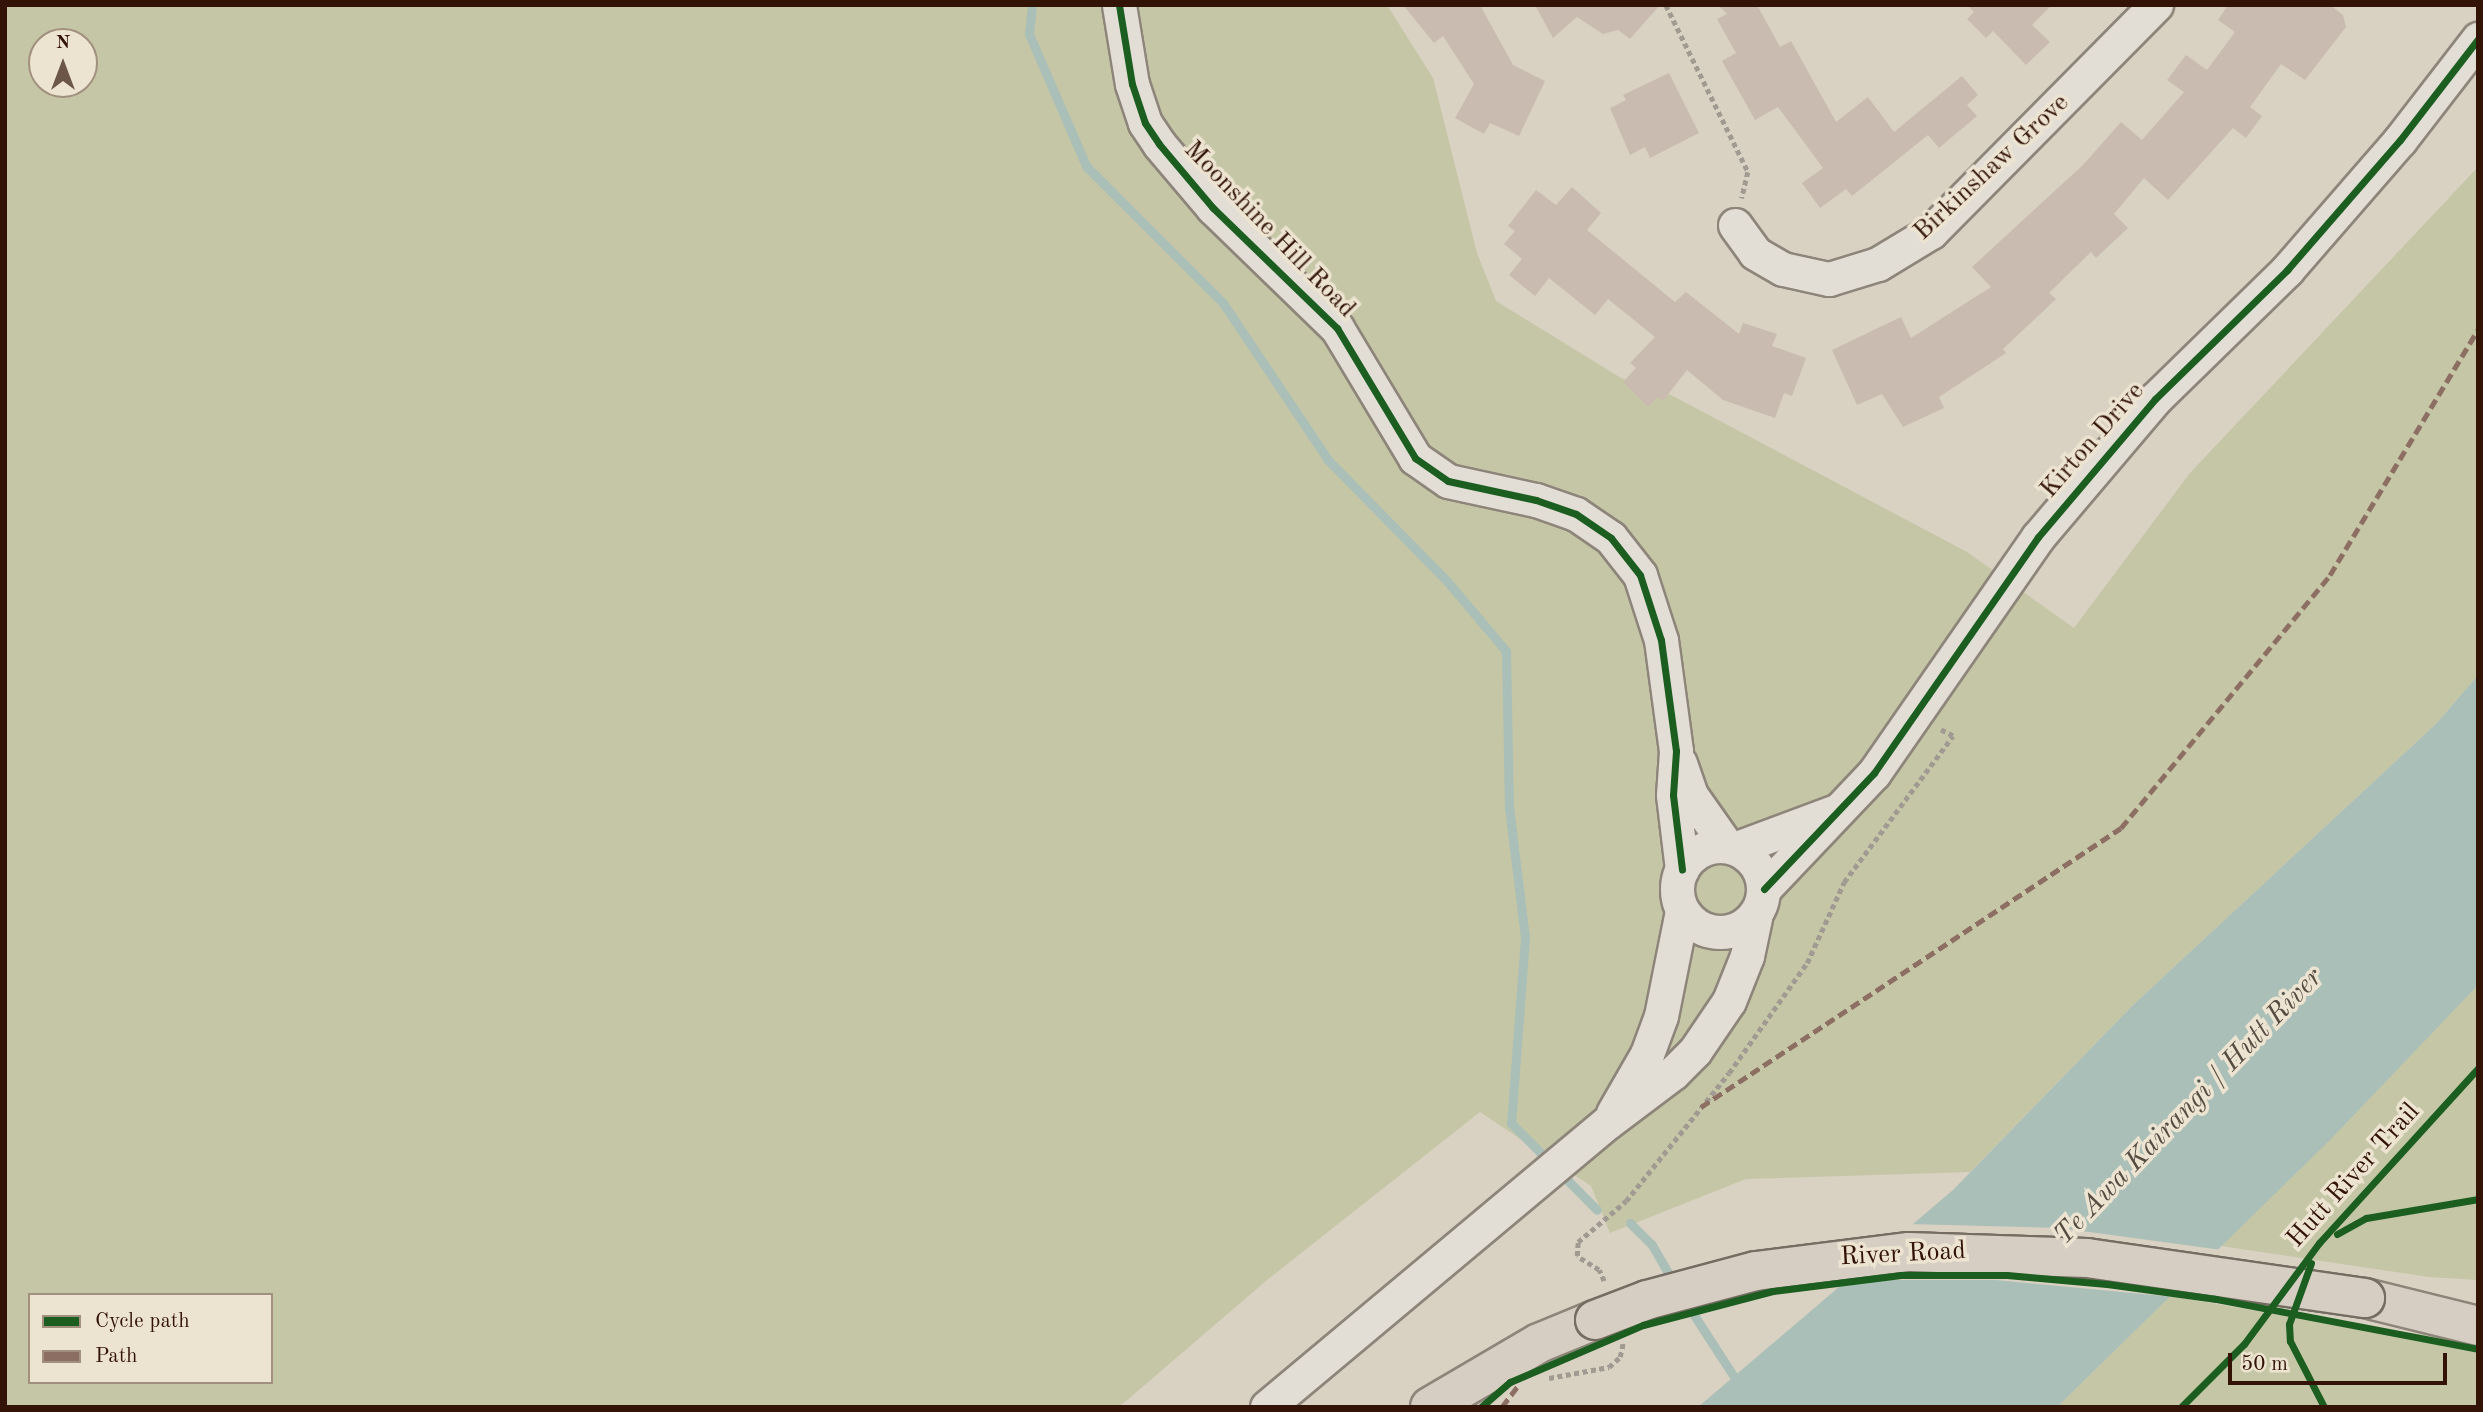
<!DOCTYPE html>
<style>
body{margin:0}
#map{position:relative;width:2483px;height:1412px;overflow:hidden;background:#d9d1c2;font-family:"Old Standard TT",serif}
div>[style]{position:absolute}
.green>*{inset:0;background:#c4c6a6}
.water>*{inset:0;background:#aabfb8}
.pier>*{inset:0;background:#d9d1c2}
.stream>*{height:9px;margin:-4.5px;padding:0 4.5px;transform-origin:4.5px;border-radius:4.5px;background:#aabfb8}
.building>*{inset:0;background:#cabbb0}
.path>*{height:4.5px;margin-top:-2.25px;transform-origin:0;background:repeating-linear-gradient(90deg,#a19a92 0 5px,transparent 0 8.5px)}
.roads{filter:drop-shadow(2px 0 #8e857a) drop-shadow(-2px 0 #8e857a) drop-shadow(0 2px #8e857a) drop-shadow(0 -2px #8e857a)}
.minor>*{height:33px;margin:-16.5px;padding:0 16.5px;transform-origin:16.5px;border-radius:16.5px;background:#e2ded6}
.minor>.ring{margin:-16.5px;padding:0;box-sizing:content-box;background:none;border:33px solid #e2ded6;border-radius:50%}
.highway>*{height:38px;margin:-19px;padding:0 19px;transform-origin:19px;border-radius:19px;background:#d6cec2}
.bridges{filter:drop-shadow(2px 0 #756c62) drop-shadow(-2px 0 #756c62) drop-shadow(0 2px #756c62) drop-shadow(0 -2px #756c62)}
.highway-bridge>*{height:38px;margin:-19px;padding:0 19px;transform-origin:19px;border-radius:19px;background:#d6cec2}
.quiet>*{height:5px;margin-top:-2.5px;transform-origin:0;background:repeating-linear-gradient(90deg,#8d6e63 0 10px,transparent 0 15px)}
.cycleway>*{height:7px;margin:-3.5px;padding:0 3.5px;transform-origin:3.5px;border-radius:3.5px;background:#1b5e20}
span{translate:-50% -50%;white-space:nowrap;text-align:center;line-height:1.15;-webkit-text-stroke:7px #ede3d1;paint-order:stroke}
.street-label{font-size:26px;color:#321305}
.water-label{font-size:28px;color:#554c42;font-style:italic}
.frame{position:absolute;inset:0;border:7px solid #321305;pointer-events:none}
.legend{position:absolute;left:28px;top:1293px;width:245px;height:91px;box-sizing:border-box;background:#ede3d1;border:2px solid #a2907f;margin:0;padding:9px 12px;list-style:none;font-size:21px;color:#321305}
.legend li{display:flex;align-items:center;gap:14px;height:35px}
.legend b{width:35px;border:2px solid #a2907f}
.north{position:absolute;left:28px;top:28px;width:70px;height:70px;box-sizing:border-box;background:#ede3d1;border:2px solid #a2907f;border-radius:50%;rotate:0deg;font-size:19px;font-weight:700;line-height:28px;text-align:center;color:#321305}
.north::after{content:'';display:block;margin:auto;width:24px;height:32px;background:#6c5647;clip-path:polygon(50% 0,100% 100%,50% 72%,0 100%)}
.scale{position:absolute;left:2228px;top:1353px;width:219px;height:32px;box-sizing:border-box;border:4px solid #321305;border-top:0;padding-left:9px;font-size:21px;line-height:24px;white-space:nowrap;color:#321305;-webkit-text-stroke:5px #ede3d1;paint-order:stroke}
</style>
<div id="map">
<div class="green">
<i style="clip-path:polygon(evenodd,5px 5px,1387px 5px,1433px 78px,1477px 253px,1496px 301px,1621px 378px,1671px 395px,1967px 552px,2074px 628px,2190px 473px,2478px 167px,2478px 675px,2437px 723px,2133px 1005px,1970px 1172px,1746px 1179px,1610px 1233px,1591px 1186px,1480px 1112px,1267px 1280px,1119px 1407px,5px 1407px,5px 5px,42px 42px,84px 42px,84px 84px,42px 84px,42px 42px,5px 5px,30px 1295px,271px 1295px,271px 1382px,30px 1382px,30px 1295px)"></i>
<i style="clip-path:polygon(2478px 985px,2478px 1280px,2429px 1277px,2221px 1246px)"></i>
<i style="clip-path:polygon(2170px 1296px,2360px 1329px,2478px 1339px,2478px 1407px,2057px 1407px)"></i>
</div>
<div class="water">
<i style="clip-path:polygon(2478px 675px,2478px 985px,2329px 1141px,2057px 1407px,1698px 1407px,1953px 1190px,2133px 1005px,2437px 723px)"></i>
</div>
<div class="pier">
<i style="clip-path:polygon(1908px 1224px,2060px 1228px,2222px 1250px,2174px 1297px,1996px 1280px,1891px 1280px,1834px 1286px)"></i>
</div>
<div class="stream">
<i style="left:1032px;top:5px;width:29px;rotate:96deg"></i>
<i style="left:1029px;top:34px;width:144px;rotate:66.6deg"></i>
<i style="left:1086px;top:166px;width:194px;rotate:45deg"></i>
<i style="left:1223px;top:303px;width:189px;rotate:56.2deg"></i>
<i style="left:1328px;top:460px;width:170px;rotate:45.5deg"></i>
<i style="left:1447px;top:581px;width:92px;rotate:49.9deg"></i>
<i style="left:1506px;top:651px;width:156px;rotate:88.9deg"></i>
<i style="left:1509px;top:807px;width:132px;rotate:83deg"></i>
<i style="left:1525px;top:938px;width:186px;rotate:94.3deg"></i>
<i style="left:1511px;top:1123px;width:122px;rotate:45.3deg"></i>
<i style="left:1630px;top:1223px;width:31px;rotate:45deg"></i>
<i style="left:1652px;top:1245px;width:44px;rotate:59.9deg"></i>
<i style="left:1683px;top:1298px;width:105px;rotate:57.1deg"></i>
</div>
<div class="building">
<i style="clip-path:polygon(1403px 5px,1480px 5px,1513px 65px,1545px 81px,1519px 136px,1490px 123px,1484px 134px,1455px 118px,1474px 84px,1443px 36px,1434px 43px)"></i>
<i style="clip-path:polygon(1535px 5px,1660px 5px,1630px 39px,1618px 30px,1603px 34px,1577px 17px,1553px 38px)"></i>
<i style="clip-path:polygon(1718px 5px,1757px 5px,1780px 47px,1791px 41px,1836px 122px,1868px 97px,1894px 132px,1962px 76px,1978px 95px,1967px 105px,1977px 116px,1939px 148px,1928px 135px,1852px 196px,1846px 189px,1820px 208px,1802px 183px,1823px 168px,1778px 107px,1755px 120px,1722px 61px,1736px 53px,1717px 19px,1727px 14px)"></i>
<i style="clip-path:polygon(1967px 5px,2052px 5px,2032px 25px,2050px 42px,2026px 65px,1993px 31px,1986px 38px,1967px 19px,1974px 12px)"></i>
<i style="clip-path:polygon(2228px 5px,2330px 5px,2343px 15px,2346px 27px,2305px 80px,2281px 64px,2250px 107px,2262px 116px,2246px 138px,2233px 128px,2168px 200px,2144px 178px,2114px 214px,2128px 228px,2096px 258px,2091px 252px,2049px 293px,2056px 299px,2003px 349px,2006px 353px,1939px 397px,1944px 408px,1903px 427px,1882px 394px,1857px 405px,1832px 350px,1901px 317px,1911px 338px,1991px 287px,1972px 267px,2083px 165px,2121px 122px,2142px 140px,2184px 92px,2167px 80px,2186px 55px,2207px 70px,2235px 32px,2218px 20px)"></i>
<i style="clip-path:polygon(1669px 73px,1699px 133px,1650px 158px,1645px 147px,1630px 155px,1610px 108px,1626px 100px,1623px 95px)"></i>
<i style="clip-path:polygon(1572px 187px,1601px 213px,1587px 230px,1675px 302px,1686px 292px,1739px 334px,1743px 323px,1777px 334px,1772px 346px,1806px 358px,1792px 396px,1784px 393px,1775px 418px,1723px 400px,1687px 370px,1663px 401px,1658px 397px,1648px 407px,1623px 382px,1636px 368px,1630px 363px,1655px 337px,1608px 299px,1595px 315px,1549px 278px,1535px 296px,1509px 275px,1522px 259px,1504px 244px,1515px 231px,1508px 226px,1536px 190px,1556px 205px)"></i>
</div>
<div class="path">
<i style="left:1666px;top:5px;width:186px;rotate:63.8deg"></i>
<i style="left:1748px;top:172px;width:27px;rotate:103deg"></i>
<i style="left:1604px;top:1281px;width:12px;rotate:-114deg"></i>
<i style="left:1599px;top:1270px;width:26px;rotate:-148deg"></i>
<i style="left:1577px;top:1256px;width:14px;rotate:-86deg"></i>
<i style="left:1578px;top:1242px;width:63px;rotate:-40.5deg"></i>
<i style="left:1626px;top:1201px;width:164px;rotate:-51.2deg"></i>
<i style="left:1729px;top:1073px;width:135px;rotate:-54.7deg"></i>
<i style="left:1807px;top:963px;width:89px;rotate:-65.4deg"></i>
<i style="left:1844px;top:882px;width:182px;rotate:-53.3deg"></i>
<i style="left:1953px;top:736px;width:16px;rotate:-153deg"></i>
<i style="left:1549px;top:1378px;width:61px;rotate:-10.4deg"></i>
<i style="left:1609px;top:1367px;width:15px;rotate:-42deg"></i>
<i style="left:1620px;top:1357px;width:14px;rotate:-78deg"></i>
</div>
<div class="roads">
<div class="minor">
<i style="left:1119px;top:5px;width:80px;rotate:80.7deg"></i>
<i style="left:1132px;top:84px;width:41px;rotate:71.6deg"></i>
<i style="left:1145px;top:123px;width:25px;rotate:56deg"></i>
<i style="left:1159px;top:144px;width:84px;rotate:49.8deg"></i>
<i style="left:1213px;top:208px;width:173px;rotate:44.1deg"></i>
<i style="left:1337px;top:328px;width:152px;rotate:59deg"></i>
<i style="left:1415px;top:458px;width:40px;rotate:34.9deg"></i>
<i style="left:1448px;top:481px;width:90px;rotate:12.2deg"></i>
<i style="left:1536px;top:500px;width:42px;rotate:19.3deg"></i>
<i style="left:1576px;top:514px;width:42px;rotate:34.4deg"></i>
<i style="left:1611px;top:538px;width:47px;rotate:51.9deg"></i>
<i style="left:1640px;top:575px;width:68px;rotate:72.1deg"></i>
<i style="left:1661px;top:640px;width:112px;rotate:82.3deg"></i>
<i style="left:1676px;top:751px;width:44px;rotate:93.9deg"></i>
<i style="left:1673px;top:795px;width:75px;rotate:83.1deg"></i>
<i style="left:1735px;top:225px;width:34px;rotate:54deg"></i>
<i style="left:1755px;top:253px;width:32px;rotate:30deg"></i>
<i style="left:1783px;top:269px;width:47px;rotate:12.3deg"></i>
<i style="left:1829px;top:279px;width:51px;rotate:-17deg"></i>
<i style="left:1878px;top:264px;width:62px;rotate:-31.1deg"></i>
<i style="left:1931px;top:232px;width:320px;rotate:-45.3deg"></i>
<i style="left:1680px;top:763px;width:34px;rotate:71deg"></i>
<i style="left:1691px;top:795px;width:62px;rotate:54.8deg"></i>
<i class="ring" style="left:1677px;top:846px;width:53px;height:53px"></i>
<i style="left:1737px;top:848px;width:106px;rotate:-20.5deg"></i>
<i style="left:1764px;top:889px;width:160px;rotate:-46.5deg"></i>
<i style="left:1874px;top:773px;width:287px;rotate:-55.2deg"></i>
<i style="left:2038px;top:537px;width:181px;rotate:-49.7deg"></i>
<i style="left:2155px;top:399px;width:185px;rotate:-44.3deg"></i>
<i style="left:2287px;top:270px;width:172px;rotate:-49deg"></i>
<i style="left:2400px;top:140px;width:128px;rotate:-52.3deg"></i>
<i style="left:1613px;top:1113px;width:68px;rotate:-60deg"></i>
<i style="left:1647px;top:1054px;width:40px;rotate:-69.8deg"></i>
<i style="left:1661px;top:1016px;width:107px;rotate:-78.7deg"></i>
<i style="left:1267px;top:1407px;width:444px;rotate:-39.9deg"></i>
<i style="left:1608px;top:1122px;width:81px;rotate:-37deg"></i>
<i style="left:1673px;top:1073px;width:31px;rotate:-45deg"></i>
<i style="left:1695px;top:1051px;width:60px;rotate:-55.8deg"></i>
<i style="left:1729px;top:1001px;width:48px;rotate:-68.2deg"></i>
<i style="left:1747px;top:956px;width:40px;rotate:-78deg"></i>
</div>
<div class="highway">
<i style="left:2365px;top:1298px;width:116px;rotate:13.9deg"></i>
<i style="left:1430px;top:1407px;width:126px;rotate:-30.4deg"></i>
<i style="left:1539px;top:1343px;width:61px;rotate:-22.3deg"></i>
</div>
</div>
<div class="bridges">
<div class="highway-bridge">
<i style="left:1595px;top:1320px;width:56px;rotate:-21deg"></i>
<i style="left:1647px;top:1300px;width:113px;rotate:-14.9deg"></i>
<i style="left:1756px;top:1271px;width:154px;rotate:-7.1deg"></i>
<i style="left:1909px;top:1252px;width:178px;rotate:1.9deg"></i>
<i style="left:2087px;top:1258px;width:281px;rotate:8.2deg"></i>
</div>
</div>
<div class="quiet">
<i style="left:1701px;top:1107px;width:504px;rotate:-33.6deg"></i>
<i style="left:2121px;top:828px;width:328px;rotate:-50.4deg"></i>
<i style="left:2330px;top:575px;width:286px;rotate:-58.9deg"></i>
<i style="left:1502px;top:1407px;width:26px;rotate:-53deg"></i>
</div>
<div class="cycleway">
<i style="left:1119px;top:5px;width:80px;rotate:80.7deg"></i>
<i style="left:1132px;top:84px;width:41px;rotate:71.6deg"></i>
<i style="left:1145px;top:123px;width:25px;rotate:56deg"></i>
<i style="left:1159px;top:144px;width:84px;rotate:49.8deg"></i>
<i style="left:1213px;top:208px;width:173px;rotate:44.1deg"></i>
<i style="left:1337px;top:328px;width:152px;rotate:59deg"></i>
<i style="left:1415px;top:458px;width:40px;rotate:34.9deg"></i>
<i style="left:1448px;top:481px;width:90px;rotate:12.2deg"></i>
<i style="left:1536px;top:500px;width:42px;rotate:19.3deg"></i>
<i style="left:1576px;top:514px;width:42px;rotate:34.4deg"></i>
<i style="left:1611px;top:538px;width:47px;rotate:51.9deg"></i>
<i style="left:1640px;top:575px;width:68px;rotate:72.1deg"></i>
<i style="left:1661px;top:640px;width:112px;rotate:82.3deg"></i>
<i style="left:1676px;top:751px;width:44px;rotate:93.9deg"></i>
<i style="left:1673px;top:795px;width:75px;rotate:83.1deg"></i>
<i style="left:1764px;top:889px;width:160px;rotate:-46.5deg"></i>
<i style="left:1874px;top:773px;width:287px;rotate:-55.2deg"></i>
<i style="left:2038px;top:537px;width:181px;rotate:-49.7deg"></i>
<i style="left:2155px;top:399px;width:185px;rotate:-44.3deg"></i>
<i style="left:2287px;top:270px;width:172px;rotate:-49deg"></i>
<i style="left:2400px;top:140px;width:128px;rotate:-52.3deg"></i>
<i style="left:2337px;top:1234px;width:33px;rotate:-29deg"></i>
<i style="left:2366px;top:1218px;width:114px;rotate:-9.6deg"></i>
<i style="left:2311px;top:1263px;width:65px;rotate:109.8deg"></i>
<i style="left:2289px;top:1324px;width:17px;rotate:87deg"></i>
<i style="left:2290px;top:1341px;width:74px;rotate:62.7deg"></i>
<i style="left:1481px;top:1407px;width:38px;rotate:-41deg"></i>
<i style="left:1510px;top:1382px;width:145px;rotate:-23.2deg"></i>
<i style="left:1643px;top:1325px;width:134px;rotate:-14.7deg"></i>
<i style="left:1773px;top:1291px;width:129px;rotate:-7.1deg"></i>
<i style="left:1901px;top:1275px;width:106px"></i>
<i style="left:2007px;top:1275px;width:100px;rotate:5.1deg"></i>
<i style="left:2107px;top:1284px;width:110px;rotate:7.8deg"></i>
<i style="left:2216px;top:1299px;width:267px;rotate:10.8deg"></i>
<i style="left:2181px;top:1407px;width:89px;rotate:-45deg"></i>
<i style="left:2244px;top:1344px;width:126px;rotate:-53.4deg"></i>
<i style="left:2319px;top:1243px;width:236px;rotate:-47.7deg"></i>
</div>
<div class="street-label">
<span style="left:1992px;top:168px;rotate:-43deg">Birkinshaw Grove</span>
<span style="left:1269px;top:230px;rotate:46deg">Moonshine Hill Road</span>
<span style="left:2093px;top:441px;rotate:-49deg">Kirton Drive</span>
<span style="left:2354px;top:1176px;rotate:-48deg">Hutt River Trail</span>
<span style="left:1903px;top:1255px;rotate:-3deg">River Road</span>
</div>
<div class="water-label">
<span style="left:2189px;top:1107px;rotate:-46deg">Te Awa Kairangi / Hutt River</span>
</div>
<div class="frame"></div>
<ul class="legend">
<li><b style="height:9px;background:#1b5e20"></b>Cycle path</li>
<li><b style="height:9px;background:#8d6e63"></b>Path</li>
</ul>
<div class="north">N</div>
<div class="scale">50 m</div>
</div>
